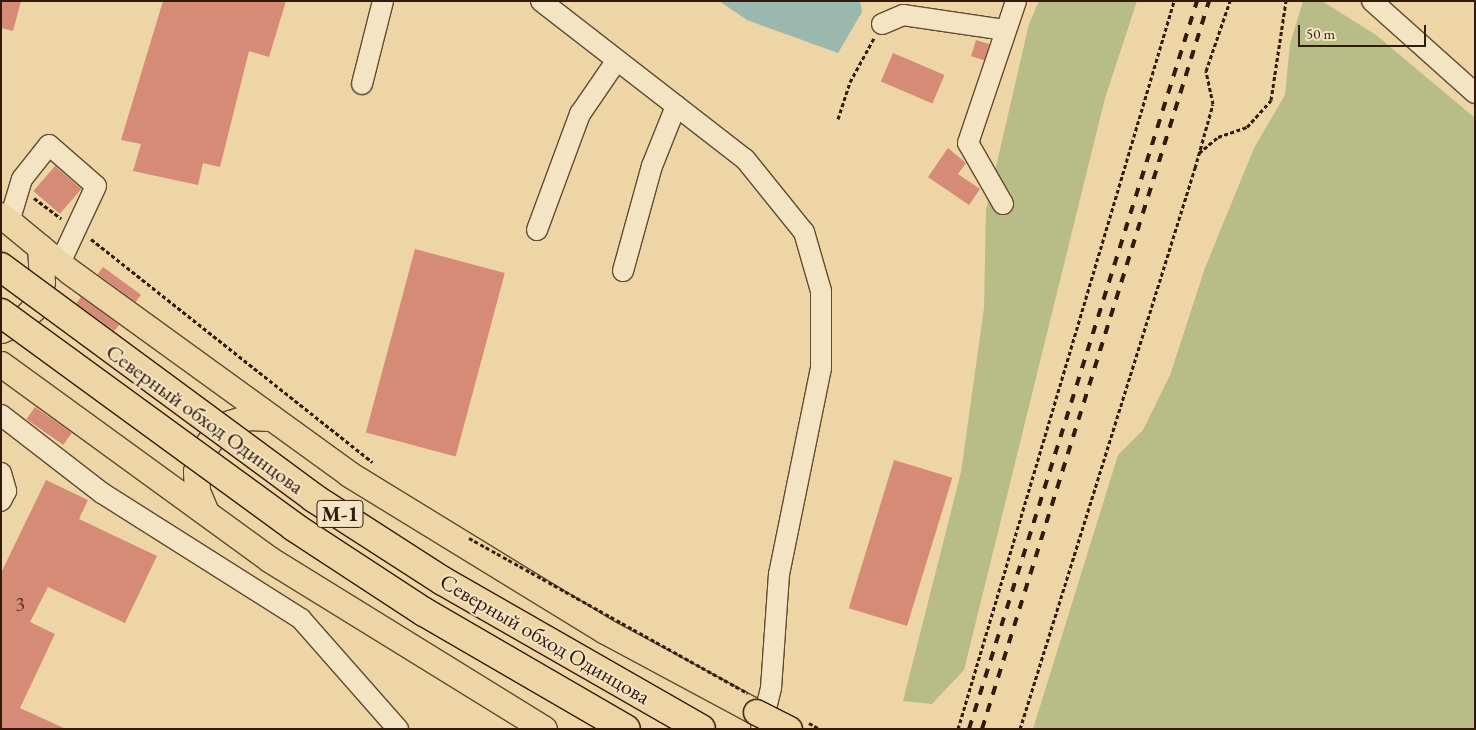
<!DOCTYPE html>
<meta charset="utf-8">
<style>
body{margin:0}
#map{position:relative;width:1476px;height:730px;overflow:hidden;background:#eed5a5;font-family:"EB Garamond",serif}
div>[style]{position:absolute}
.green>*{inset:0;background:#b8bd87}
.water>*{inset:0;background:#9bb8ae}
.building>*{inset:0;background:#d68b76;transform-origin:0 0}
.path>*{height:3px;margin-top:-1.5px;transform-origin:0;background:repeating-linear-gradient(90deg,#331b0c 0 4px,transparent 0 6.5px)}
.roads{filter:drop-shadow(1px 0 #624a32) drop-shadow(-1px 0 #624a32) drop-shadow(0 1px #624a32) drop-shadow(0 -1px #624a32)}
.minor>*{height:20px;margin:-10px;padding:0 10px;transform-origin:10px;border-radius:10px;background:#f4e4c4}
.major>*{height:25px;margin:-12.5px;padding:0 12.5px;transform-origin:12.5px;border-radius:12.5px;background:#eed5a5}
.rail>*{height:4px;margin-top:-2px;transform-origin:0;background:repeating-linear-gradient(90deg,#331b0c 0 9px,transparent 0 18px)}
.path-bridge>*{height:3px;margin-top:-1.5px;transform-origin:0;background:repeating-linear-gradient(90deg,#331b0c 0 4px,transparent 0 6.5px)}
.bridges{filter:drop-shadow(1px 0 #331b0c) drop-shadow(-1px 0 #331b0c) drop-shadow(0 1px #331b0c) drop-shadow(0 -1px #331b0c)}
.major-bridge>*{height:25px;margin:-12.5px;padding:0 12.5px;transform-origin:12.5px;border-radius:12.5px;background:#eed5a5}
.highway-bridge>*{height:28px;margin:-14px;padding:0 14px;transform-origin:14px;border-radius:14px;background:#eed5a5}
span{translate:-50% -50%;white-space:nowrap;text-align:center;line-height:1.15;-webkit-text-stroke:4px #f4e4c4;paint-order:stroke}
.number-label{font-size:20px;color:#5c3726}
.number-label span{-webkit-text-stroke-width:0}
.shield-label span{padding:1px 4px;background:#f4e4c4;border:1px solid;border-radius:4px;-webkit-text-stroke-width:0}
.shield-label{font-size:21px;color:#331b0c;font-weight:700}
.street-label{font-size:22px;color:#331b0c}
.frame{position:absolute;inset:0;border:2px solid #331b0c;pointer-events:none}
.scale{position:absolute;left:1298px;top:25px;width:128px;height:22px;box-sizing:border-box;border:2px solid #331b0c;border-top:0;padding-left:6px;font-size:15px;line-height:18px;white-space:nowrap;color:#331b0c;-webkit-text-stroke:4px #f4e4c4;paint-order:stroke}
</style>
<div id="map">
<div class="green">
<i style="clip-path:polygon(1039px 1px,1137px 1px,1105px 98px,964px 670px,932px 704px,903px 701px,961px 472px,984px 308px,986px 210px,1029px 24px)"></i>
<i style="clip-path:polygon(1303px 1px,1322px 1px,1376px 35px,1475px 118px,1475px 729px,1033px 729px,1118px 455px,1143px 430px,1170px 375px,1205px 268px,1254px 148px,1285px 95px,1290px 44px)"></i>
</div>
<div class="water">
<i style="clip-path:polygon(719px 1px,860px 1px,862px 12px,838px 53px,747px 20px)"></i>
</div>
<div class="building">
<i style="clip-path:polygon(1px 1px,21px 1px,13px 31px,1px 28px)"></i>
<i style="clip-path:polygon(163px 1px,286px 1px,269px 57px,249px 51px,220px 167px,203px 163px,198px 185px,133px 171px,141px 144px,121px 140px)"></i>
<i style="left:976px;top:40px;width:14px;height:17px;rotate:17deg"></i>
<i style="left:893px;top:53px;width:56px;height:31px;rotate:23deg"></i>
<i style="clip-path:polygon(948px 148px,966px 163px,958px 174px,980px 189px,969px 205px,928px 177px)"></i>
<i style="left:55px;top:166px;width:35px;height:33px;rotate:41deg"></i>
<i style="left:415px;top:249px;width:93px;height:190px;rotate:15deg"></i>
<i style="left:103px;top:267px;width:47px;height:9px;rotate:36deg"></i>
<i style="left:81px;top:297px;width:47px;height:8px;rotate:36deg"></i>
<i style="left:35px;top:407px;width:45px;height:15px;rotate:35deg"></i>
<i style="left:894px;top:460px;width:61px;height:155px;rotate:17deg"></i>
<i style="clip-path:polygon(46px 480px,88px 500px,79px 519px,157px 556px,125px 623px,48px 587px,30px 622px,55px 634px,20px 708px,66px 729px,1px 729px,1px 573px)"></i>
</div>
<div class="path">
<i style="left:838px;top:119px;width:39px;rotate:-72deg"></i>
<i style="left:850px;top:82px;width:50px;rotate:-61.4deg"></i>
<i style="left:1199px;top:153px;width:25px;rotate:-40deg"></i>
<i style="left:1218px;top:137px;width:31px;rotate:-19deg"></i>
<i style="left:1247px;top:127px;width:36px;rotate:-48deg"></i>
<i style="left:1271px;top:100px;width:100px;rotate:-81.4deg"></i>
<i style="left:34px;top:198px;width:34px;rotate:37deg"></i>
<i style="left:91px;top:239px;width:359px;rotate:38.4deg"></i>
<i style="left:958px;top:729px;width:759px;rotate:-73.47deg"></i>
<i style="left:1020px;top:729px;width:588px;rotate:-72.68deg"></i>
<i style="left:1195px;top:168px;width:66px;rotate:-74.3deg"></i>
<i style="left:1213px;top:104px;width:34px;rotate:-102deg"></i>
<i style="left:1206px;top:71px;width:74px;rotate:-71.1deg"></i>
</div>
<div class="roads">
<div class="minor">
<i style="left:541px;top:1px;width:258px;rotate:37.8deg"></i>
<i style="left:745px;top:159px;width:94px;rotate:51.1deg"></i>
<i style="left:804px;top:232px;width:61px;rotate:73.9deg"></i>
<i style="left:821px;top:291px;width:77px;rotate:90deg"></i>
<i style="left:821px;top:368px;width:210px;rotate:101.5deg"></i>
<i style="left:779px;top:574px;width:114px;rotate:94deg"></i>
<i style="left:771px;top:688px;width:42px;rotate:103.7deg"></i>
<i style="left:1372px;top:1px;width:138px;rotate:41.8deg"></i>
<i style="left:882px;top:24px;width:23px;rotate:-23deg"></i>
<i style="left:903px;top:15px;width:102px;rotate:8.4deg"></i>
<i style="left:362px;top:84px;width:86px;rotate:-75.8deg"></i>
<i style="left:1003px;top:204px;width:70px;rotate:-119.8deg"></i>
<i style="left:968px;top:143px;width:150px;rotate:-71.3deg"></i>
<i style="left:9px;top:222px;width:45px;rotate:-73.2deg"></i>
<i style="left:22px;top:179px;width:43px;rotate:-51.5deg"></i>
<i style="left:49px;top:145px;width:62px;rotate:41.1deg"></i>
<i style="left:96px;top:186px;width:85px;rotate:115.1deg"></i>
<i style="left:537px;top:230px;width:124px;rotate:-69.7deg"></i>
<i style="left:580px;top:114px;width:65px;rotate:-55.6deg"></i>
<i style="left:623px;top:271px;width:109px;rotate:-74.6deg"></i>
<i style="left:652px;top:166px;width:65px;rotate:-68.2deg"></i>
<i style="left:1px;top:415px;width:128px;rotate:37.7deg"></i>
<i style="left:102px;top:493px;width:236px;rotate:32.3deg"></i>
<i style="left:301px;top:619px;width:147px;rotate:48.6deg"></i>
<i style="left:1px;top:473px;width:19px;rotate:74deg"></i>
<i style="left:6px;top:491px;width:11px;rotate:117deg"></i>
</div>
<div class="major">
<i style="left:1px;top:215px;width:88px;rotate:39.5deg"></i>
<i style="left:69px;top:271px;width:346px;rotate:35.9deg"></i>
<i style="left:349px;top:474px;width:300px;rotate:31.5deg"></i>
<i style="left:605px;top:631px;width:171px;rotate:28.2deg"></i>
<i style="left:1px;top:330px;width:22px;rotate:-24deg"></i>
<i style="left:21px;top:321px;width:17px;rotate:-45deg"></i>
<i style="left:33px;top:309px;width:28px;rotate:-72deg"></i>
<i style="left:42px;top:282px;width:35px;rotate:-93deg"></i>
<i style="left:1px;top:364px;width:331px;rotate:36deg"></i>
<i style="left:269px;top:559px;width:323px;rotate:31.7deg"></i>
<i style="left:205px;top:510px;width:21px;rotate:-113deg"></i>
<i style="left:197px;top:491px;width:20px;rotate:-93deg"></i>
<i style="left:196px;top:471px;width:20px;rotate:-72deg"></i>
<i style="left:202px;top:452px;width:21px;rotate:-55deg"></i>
<i style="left:214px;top:435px;width:20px;rotate:-37deg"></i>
<i style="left:230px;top:423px;width:20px;rotate:-18deg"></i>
<i style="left:249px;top:417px;width:21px;rotate:3deg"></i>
</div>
</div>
<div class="rail">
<i style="left:969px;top:729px;width:763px;rotate:-72.61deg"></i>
<i style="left:982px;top:729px;width:763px;rotate:-72.68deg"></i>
</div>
<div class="path-bridge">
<i style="left:469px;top:538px;width:319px;rotate:29.1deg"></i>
<i style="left:809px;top:723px;width:13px;rotate:29deg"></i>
</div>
<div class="bridges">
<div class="major-bridge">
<i style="left:756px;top:712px;width:37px;rotate:27deg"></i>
</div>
<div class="highway-bridge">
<i style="left:1px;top:267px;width:389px;rotate:36.4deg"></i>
<i style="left:314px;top:498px;width:153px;rotate:32.8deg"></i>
<i style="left:443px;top:581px;width:297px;rotate:29.8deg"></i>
<i style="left:1px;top:313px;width:363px;rotate:36.1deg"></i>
<i style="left:294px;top:527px;width:155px;rotate:33.2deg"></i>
<i style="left:424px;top:612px;width:233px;rotate:30.1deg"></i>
</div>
</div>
<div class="number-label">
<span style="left:20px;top:604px">3</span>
</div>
<div class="shield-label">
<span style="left:340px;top:514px">М-1</span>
</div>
<div class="street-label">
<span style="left:205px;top:419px;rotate:36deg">Северный обход Одинцова</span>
<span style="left:545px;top:639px;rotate:30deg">Северный обход Одинцова</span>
</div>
<div class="frame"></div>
<div class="scale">50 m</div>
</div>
